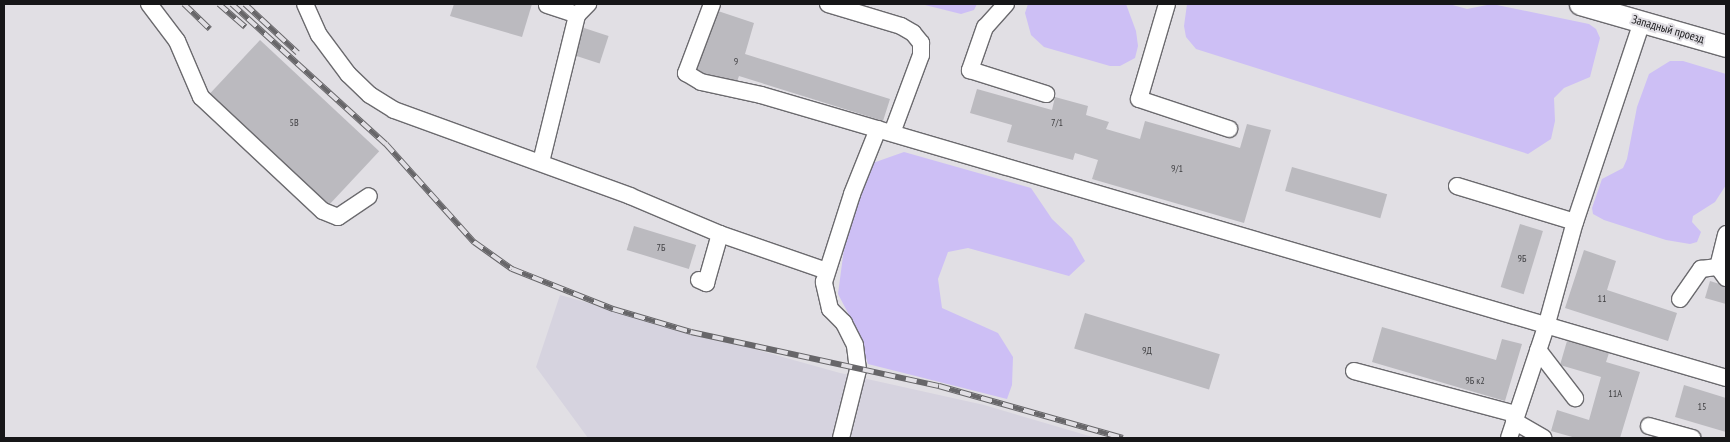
<!DOCTYPE html>
<meta charset="utf-8">
<style>
body{margin:0}
#map{position:relative;width:1730px;height:442px;overflow:hidden;background:#e1dfe4;font-family:"PT Sans Narrow",sans-serif}
div>[style]{position:absolute}
.built>*{inset:0;background:#d6d3df}
.green>*{inset:0;background:#cdbff5}
.building>*{inset:0;background:#bbbabf;transform-origin:0 0}
.roads{filter:drop-shadow(1px 0 #6b6a6e) drop-shadow(-1px 0 #6b6a6e) drop-shadow(0 1px #6b6a6e) drop-shadow(0 -1px #6b6a6e)}
.minor>*{height:16px;margin:-8px;padding:0 8px;transform-origin:8px;border-radius:8px;background:#fff}
.major>*{height:21px;margin:-10.5px;padding:0 10.5px;transform-origin:10.5px;border-radius:10.5px;background:#fff}
.rail>*{height:5.5px;margin-top:-2.75px;transform-origin:0;background:repeating-linear-gradient(90deg,#e1dfe4 0 11px,#676669 0 22px);box-sizing:border-box;border-block:1px solid #676669}
span{translate:-50% -50%;white-space:nowrap;text-align:center;line-height:1.15;-webkit-text-stroke:4px #e1dfe4;paint-order:stroke}
.number-label{font-size:10px;color:#3f3f42}
.number-label span{-webkit-text-stroke-width:0}
.street-label{font-size:12px;color:#161618}
.frame{position:absolute;inset:0;border:5px solid #161618;pointer-events:none}
</style>
<div id="map">
<div class="built">
<i style="clip-path:polygon(560px 295px,840px 373px,984px 405px,1096px 438px,588px 438px,536px 367px)"></i>
</div>
<div class="green">
<i style="clip-path:polygon(921px 4px,977px 4px,974px 10px,961px 14px)"></i>
<i style="clip-path:polygon(1028px 4px,1126px 4px,1136px 31px,1138px 46px,1135px 58px,1120px 66px,1110px 66px,1044px 47px,1031px 35px,1025px 13px)"></i>
<i style="clip-path:polygon(1187px 4px,1449px 4px,1467px 9px,1492px 4px,1589px 24px,1596px 29px,1600px 38px,1590px 77px,1564px 88px,1554px 98px,1555px 121px,1551px 139px,1528px 154px,1196px 49px,1186px 37px,1184px 26px)"></i>
<i style="clip-path:polygon(1670px 61px,1683px 61px,1726px 74px,1726px 185px,1715px 202px,1693px 216px,1692px 222px,1701px 232px,1697px 242px,1690px 244px,1666px 240px,1604px 220px,1593px 214px,1592px 208px,1602px 179px,1623px 168px,1627px 159px,1637px 107px,1649px 74px)"></i>
<i style="clip-path:polygon(904px 152px,1031px 188px,1052px 219px,1072px 238px,1085px 261px,1069px 276px,968px 248px,948px 252px,938px 279px,942px 308px,998px 333px,1013px 357px,1012px 385px,1007px 399px,868px 364px,857px 330px,838px 294px,845px 241px,870px 164px)"></i>
</div>
<div class="building">
<i style="clip-path:polygon(454px 4px,532px 4px,522px 37px,450px 16px)"></i>
<i style="clip-path:polygon(715px 10px,754px 23px,745px 54px,890px 99px,883px 121px,739px 76px,736px 84px,696px 71px)"></i>
<i style="left:581px;top:27px;width:29px;height:29px;rotate:18deg"></i>
<i style="left:260px;top:40px;width:163px;height:74px;rotate:43deg"></i>
<i style="clip-path:polygon(977px 89px,1052px 110px,1055px 97px,1088px 106px,1086px 115px,1109px 122px,1106px 129px,1140px 139px,1145px 121px,1240px 148px,1247px 124px,1271px 130px,1244px 223px,1092px 179px,1098px 160px,1075px 153px,1073px 160px,1007px 142px,1012px 125px,970px 113px)"></i>
<i style="left:1292px;top:167px;width:99px;height:25px;rotate:16deg"></i>
<i style="left:1520px;top:224px;width:24px;height:66px;rotate:17deg"></i>
<i style="left:634px;top:226px;width:65px;height:25px;rotate:17deg"></i>
<i style="clip-path:polygon(1584px 250px,1616px 261px,1607px 290px,1677px 313px,1668px 341px,1565px 308px)"></i>
<i style="clip-path:polygon(1710px 281px,1726px 286px,1726px 304px,1705px 298px)"></i>
<i style="left:1085px;top:313px;width:141px;height:37px;rotate:17deg"></i>
<i style="clip-path:polygon(1382px 327px,1496px 360px,1502px 339px,1522px 344px,1505px 401px,1372px 362px)"></i>
<i style="clip-path:polygon(1567px 341px,1609px 353px,1606px 362px,1640px 372px,1620px 438px,1576px 438px,1551px 431px,1557px 410px,1589px 420px,1601px 377px,1560px 365px)"></i>
<i style="clip-path:polygon(1684px 385px,1726px 398px,1726px 432px,1675px 417px)"></i>
</div>
<div class="roads">
<div class="minor">
<i style="left:149px;top:4px;width:46px;rotate:52.9deg"></i>
<i style="left:177px;top:41px;width:61px;rotate:66.8deg"></i>
<i style="left:201px;top:97px;width:167px;rotate:43.1deg"></i>
<i style="left:323px;top:211px;width:16px;rotate:22deg"></i>
<i style="left:338px;top:217px;width:37px;rotate:-34deg"></i>
<i style="left:305px;top:4px;width:34px;rotate:66deg"></i>
<i style="left:319px;top:35px;width:49px;rotate:53.4deg"></i>
<i style="left:348px;top:74px;width:30px;rotate:44deg"></i>
<i style="left:370px;top:95px;width:28px;rotate:32deg"></i>
<i style="left:394px;top:110px;width:251px;rotate:20deg"></i>
<i style="left:630px;top:196px;width:98px;rotate:22.9deg"></i>
<i style="left:720px;top:234px;width:113px;rotate:19.1deg"></i>
<i style="left:712px;top:4px;width:74px;rotate:110.6deg"></i>
<i style="left:686px;top:73px;width:17px;rotate:31deg"></i>
<i style="left:701px;top:82px;width:61px;rotate:12.2deg"></i>
<i style="left:761px;top:95px;width:1006px;rotate:16.34deg"></i>
<i style="left:828px;top:4px;width:76px;rotate:16.8deg"></i>
<i style="left:901px;top:26px;width:14px;rotate:30deg"></i>
<i style="left:913px;top:33px;width:13px;rotate:51deg"></i>
<i style="left:921px;top:43px;width:12px;rotate:90deg"></i>
<i style="left:921px;top:55px;width:83px;rotate:110.4deg"></i>
<i style="left:1006px;top:4px;width:31px;rotate:132deg"></i>
<i style="left:985px;top:27px;width:46px;rotate:109.2deg"></i>
<i style="left:970px;top:70px;width:80px;rotate:17.5deg"></i>
<i style="left:1167px;top:4px;width:99px;rotate:106.4deg"></i>
<i style="left:1139px;top:99px;width:95px;rotate:18.4deg"></i>
<i style="left:547px;top:5px;width:32px;rotate:18deg"></i>
<i style="left:541px;top:162px;width:151px;rotate:-76.2deg"></i>
<i style="left:577px;top:15px;width:16px;rotate:-45deg"></i>
<i style="left:1457px;top:186px;width:123px;rotate:17deg"></i>
<i style="left:1726px;top:278px;width:14px;rotate:-126deg"></i>
<i style="left:1718px;top:267px;width:34px;rotate:-76deg"></i>
<i style="left:699px;top:280px;width:8px;rotate:23deg"></i>
<i style="left:706px;top:283px;width:51px;rotate:-74.1deg"></i>
<i style="left:1680px;top:299px;width:37px;rotate:-55deg"></i>
<i style="left:1701px;top:269px;width:17px;rotate:-7deg"></i>
<i style="left:1538px;top:350px;width:61px;rotate:52.4deg"></i>
<i style="left:1354px;top:371px;width:168px;rotate:14.9deg"></i>
<i style="left:1514px;top:421px;width:34px;rotate:30deg"></i>
<i style="left:1649px;top:426px;width:45px;rotate:15.6deg"></i>
<i style="left:841px;top:438px;width:70px;rotate:-76deg"></i>
<i style="left:858px;top:370px;width:25px;rotate:-97deg"></i>
<i style="left:855px;top:345px;width:25px;rotate:-117deg"></i>
<i style="left:844px;top:323px;width:20px;rotate:-135deg"></i>
<i style="left:830px;top:309px;width:28px;rotate:-103deg"></i>
<i style="left:824px;top:282px;width:92px;rotate:-72.3deg"></i>
<i style="left:852px;top:194px;width:70px;rotate:-68.2deg"></i>
<i style="left:1509px;top:438px;width:117px;rotate:-71.6deg"></i>
<i style="left:1546px;top:327px;width:109px;rotate:-74.6deg"></i>
<i style="left:1575px;top:222px;width:211px;rotate:-71.5deg"></i>
</div>
<div class="major">
<i style="left:1580px;top:4px;width:152px;rotate:16deg"></i>
</div>
</div>
<div class="rail">
<i style="left:184px;top:4px;width:36px;rotate:44deg"></i>
<i style="left:219px;top:4px;width:35px;rotate:41deg"></i>
<i style="left:232px;top:4px;width:208px;rotate:42.3deg"></i>
<i style="left:386px;top:144px;width:132px;rotate:48.1deg"></i>
<i style="left:474px;top:242px;width:47px;rotate:35.4deg"></i>
<i style="left:512px;top:269px;width:109px;rotate:21.6deg"></i>
<i style="left:613px;top:309px;width:81px;rotate:16.4deg"></i>
<i style="left:691px;top:332px;width:254px;rotate:12.3deg"></i>
<i style="left:939px;top:386px;width:191px;rotate:15.8deg"></i>
<i style="left:245px;top:4px;width:72px;rotate:42.8deg"></i>
</div>
<div class="number-label">
<span style="left:736px;top:62px">9</span>
<span style="left:294px;top:123px">5В</span>
<span style="left:1057px;top:123px">7/1</span>
<span style="left:1177px;top:169px">9/1</span>
<span style="left:661px;top:248px">7Б</span>
<span style="left:1522px;top:259px">9Б</span>
<span style="left:1602px;top:299px">11</span>
<span style="left:1147px;top:351px">9Д</span>
<span style="left:1475px;top:381px">9Б к2</span>
<span style="left:1615px;top:394px">11А</span>
<span style="left:1702px;top:407px">15</span>
</div>
<div class="street-label">
<span style="left:1668px;top:29px;rotate:16deg">Западный проезд</span>
</div>
<div class="frame"></div>
</div>
